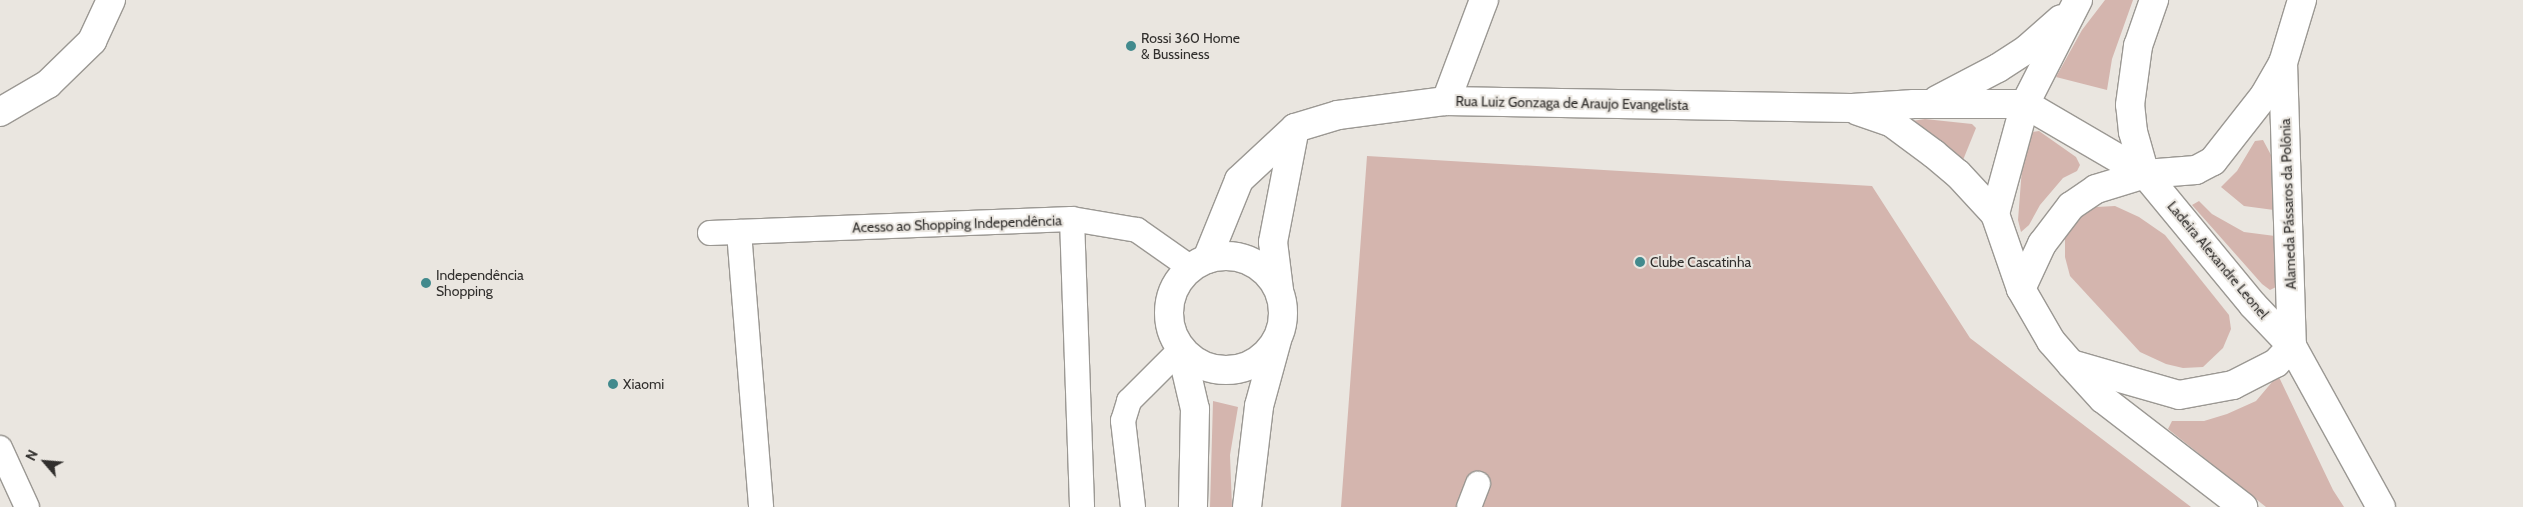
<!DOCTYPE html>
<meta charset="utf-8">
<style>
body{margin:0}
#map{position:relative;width:2523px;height:507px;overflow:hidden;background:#eae6e0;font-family:Cabin,sans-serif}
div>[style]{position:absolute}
.green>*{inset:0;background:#d4b5ae}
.roads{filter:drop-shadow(1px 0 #9b9893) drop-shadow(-1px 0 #9b9893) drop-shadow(0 1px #9b9893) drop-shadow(0 -1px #9b9893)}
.lane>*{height:24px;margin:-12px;padding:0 12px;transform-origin:12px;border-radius:12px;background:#fff}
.street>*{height:28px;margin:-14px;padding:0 14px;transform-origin:14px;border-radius:14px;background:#fff}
.secondary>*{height:28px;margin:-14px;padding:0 14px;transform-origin:14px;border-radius:14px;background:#fff}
.secondary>.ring{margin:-14px;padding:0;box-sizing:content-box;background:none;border:28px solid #fff;border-radius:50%}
.dots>*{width:14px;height:14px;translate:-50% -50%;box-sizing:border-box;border:2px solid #eae6e0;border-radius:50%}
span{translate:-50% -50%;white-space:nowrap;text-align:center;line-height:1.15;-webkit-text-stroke:4px #eae6e0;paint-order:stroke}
.poi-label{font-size:14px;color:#312f2d}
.left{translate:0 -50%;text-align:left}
.street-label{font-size:14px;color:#312f2d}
.north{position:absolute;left:20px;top:437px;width:50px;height:50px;-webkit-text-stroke:4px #eae6e0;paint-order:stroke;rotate:297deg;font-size:14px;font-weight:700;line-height:20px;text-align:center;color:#312f2d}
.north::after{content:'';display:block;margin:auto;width:18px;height:22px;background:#312f2d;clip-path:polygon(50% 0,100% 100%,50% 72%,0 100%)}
</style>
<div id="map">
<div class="green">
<i style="clip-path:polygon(2105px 0,2133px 0,2112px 59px,2107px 90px,2056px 77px,2082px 30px)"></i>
<i style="clip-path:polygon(1925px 119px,1972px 124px,1976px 128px,1963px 160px,1911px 127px,1912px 121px)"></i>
<i style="clip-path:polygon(2039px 131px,2076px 157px,2080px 165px,2077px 171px,2063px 178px,2040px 205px,2029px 225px,2021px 232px,2018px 220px,2023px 155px,2031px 132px)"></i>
<i style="clip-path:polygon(2263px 140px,2271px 155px,2274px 210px,2244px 206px,2221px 187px,2237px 171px,2255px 141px)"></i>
<i style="clip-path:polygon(1367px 156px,1872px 186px,1970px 338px,2191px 507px,1341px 507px)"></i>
<i style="clip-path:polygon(2199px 201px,2212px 214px,2244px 232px,2275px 236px,2276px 287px,2270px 290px,2262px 284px,2192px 205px)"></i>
<i style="clip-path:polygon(2115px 206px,2139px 217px,2165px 235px,2229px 315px,2231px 329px,2223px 348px,2203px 367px,2183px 368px,2166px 364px,2140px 352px,2070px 276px,2065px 257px,2065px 230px,2078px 215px,2096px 207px)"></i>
<i style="clip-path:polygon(2278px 375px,2333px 490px,2344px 507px,2266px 507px,2168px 429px,2172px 421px,2204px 421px,2227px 414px,2256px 401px)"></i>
<i style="clip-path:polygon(1213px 401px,1238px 407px,1230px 455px,1232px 507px,1210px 507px)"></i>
</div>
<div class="roads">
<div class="lane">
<i style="left:1072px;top:219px;width:288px;rotate:88deg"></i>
<i style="left:739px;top:232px;width:276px;rotate:85.4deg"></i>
<i style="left:710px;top:233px;width:362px;rotate:-2.2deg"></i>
<i style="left:1072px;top:219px;width:66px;rotate:9.6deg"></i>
<i style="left:1137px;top:230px;width:66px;rotate:35.1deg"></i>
<i style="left:0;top:448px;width:65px;rotate:65.4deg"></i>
<i style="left:1133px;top:507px;width:87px;rotate:-96.6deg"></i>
<i style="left:1123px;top:421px;width:21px;rotate:-73deg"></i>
<i style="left:1129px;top:401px;width:74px;rotate:-45deg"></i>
<i style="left:1469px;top:507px;width:25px;rotate:-69deg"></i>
</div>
<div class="street">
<i style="left:0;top:112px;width:56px;rotate:-30.3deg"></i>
<i style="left:48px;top:84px;width:62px;rotate:-44.3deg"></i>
<i style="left:92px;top:41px;width:45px;rotate:-65.1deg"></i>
</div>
<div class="secondary">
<i style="left:2078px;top:0;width:117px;rotate:117deg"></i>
<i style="left:2025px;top:104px;width:114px;rotate:105.3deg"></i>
<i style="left:1995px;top:214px;width:79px;rotate:70.9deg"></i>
<i style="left:2021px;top:289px;width:60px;rotate:60deg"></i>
<i style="left:2051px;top:341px;width:30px;rotate:49deg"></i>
<i style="left:2071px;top:364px;width:47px;rotate:47.6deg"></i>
<i style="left:2103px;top:399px;width:177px;rotate:37.6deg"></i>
<i style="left:2283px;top:63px;width:283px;rotate:88.2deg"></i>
<i style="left:1937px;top:100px;width:69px;rotate:-27.7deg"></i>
<i style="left:1998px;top:68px;width:35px;rotate:-33deg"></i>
<i style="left:2027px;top:49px;width:45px;rotate:-41.4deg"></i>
<i style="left:1446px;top:101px;width:108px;rotate:-69.4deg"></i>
<i style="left:1858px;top:111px;width:36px;rotate:19deg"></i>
<i style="left:1892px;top:123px;width:52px;rotate:36.4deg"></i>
<i style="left:1934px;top:154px;width:31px;rotate:40deg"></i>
<i style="left:1958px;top:174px;width:54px;rotate:47.2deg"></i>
<i style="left:2145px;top:174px;width:44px;rotate:-105.9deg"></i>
<i style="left:2133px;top:132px;width:27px;rotate:-96deg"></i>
<i style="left:2130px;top:105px;width:60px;rotate:-82.3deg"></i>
<i style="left:2138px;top:46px;width:49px;rotate:-70.8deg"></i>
<i class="ring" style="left:1169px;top:256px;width:86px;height:86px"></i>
<i style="left:1207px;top:259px;width:85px;rotate:-67.9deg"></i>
<i style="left:1239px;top:180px;width:76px;rotate:-42.9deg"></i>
<i style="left:1295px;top:128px;width:45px;rotate:-16.8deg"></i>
<i style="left:1338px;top:115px;width:109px;rotate:-7.4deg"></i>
<i style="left:1446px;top:101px;width:406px;rotate:1deg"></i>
<i style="left:1852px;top:108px;width:62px;rotate:-3.7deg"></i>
<i style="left:1914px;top:104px;width:111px"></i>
<i style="left:2025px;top:104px;width:139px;rotate:30.3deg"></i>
<i style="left:2145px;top:174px;width:170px;rotate:50.5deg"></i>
<i style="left:2253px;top:305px;width:57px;rotate:46.4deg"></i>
<i style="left:2292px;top:346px;width:184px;rotate:61.1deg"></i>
<i style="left:2021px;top:289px;width:50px;rotate:-65deg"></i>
<i style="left:2042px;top:244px;width:48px;rotate:-52.7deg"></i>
<i style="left:2071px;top:206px;width:30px;rotate:-34deg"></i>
<i style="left:2096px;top:189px;width:51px;rotate:-17deg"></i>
<i style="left:2145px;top:174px;width:51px;rotate:-4.5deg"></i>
<i style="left:2196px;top:170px;width:19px;rotate:-28deg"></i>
<i style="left:2213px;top:161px;width:83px;rotate:-51.9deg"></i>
<i style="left:2264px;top:96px;width:38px;rotate:-60deg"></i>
<i style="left:2283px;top:63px;width:66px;rotate:-73.2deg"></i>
<i style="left:1279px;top:290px;width:48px;rotate:-97.1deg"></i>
<i style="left:1273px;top:242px;width:116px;rotate:-79.1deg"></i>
<i style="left:1181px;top:349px;width:62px;rotate:76.9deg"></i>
<i style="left:1195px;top:409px;width:98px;rotate:91.2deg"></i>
<i style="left:2071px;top:364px;width:112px;rotate:16deg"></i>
<i style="left:2179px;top:395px;width:55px;rotate:-10.5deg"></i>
<i style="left:2233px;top:385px;width:48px;rotate:-27.1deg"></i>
<i style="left:2276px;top:363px;width:23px;rotate:-47deg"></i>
<i style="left:1247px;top:507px;width:102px;rotate:-83.2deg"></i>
<i style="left:1259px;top:406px;width:68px;rotate:-74.7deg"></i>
</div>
</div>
<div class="dots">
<i style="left:1131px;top:46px;background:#428a8d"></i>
<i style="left:1640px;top:262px;background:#428a8d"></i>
<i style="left:426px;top:283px;background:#428a8d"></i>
<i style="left:613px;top:384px;background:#428a8d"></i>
</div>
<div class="poi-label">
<span class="left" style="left:1141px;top:46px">Rossi 360 Home<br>&amp; Bussiness</span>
<span class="left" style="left:1650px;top:262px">Clube Cascatinha</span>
<span class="left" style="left:436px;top:283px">Independência<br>Shopping</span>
<span class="left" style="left:623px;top:384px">Xiaomi</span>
</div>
<div class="street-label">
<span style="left:1572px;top:103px;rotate:1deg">Rua Luiz Gonzaga de Araujo Evangelista</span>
<span style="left:2288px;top:204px;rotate:-92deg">Alameda Pássaros da Polônia</span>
<span style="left:957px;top:224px;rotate:-2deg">Acesso ao Shopping Independência</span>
<span style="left:2218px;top:260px;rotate:50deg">Ladeira Alexandre Leonel</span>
</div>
<div class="north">N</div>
</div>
